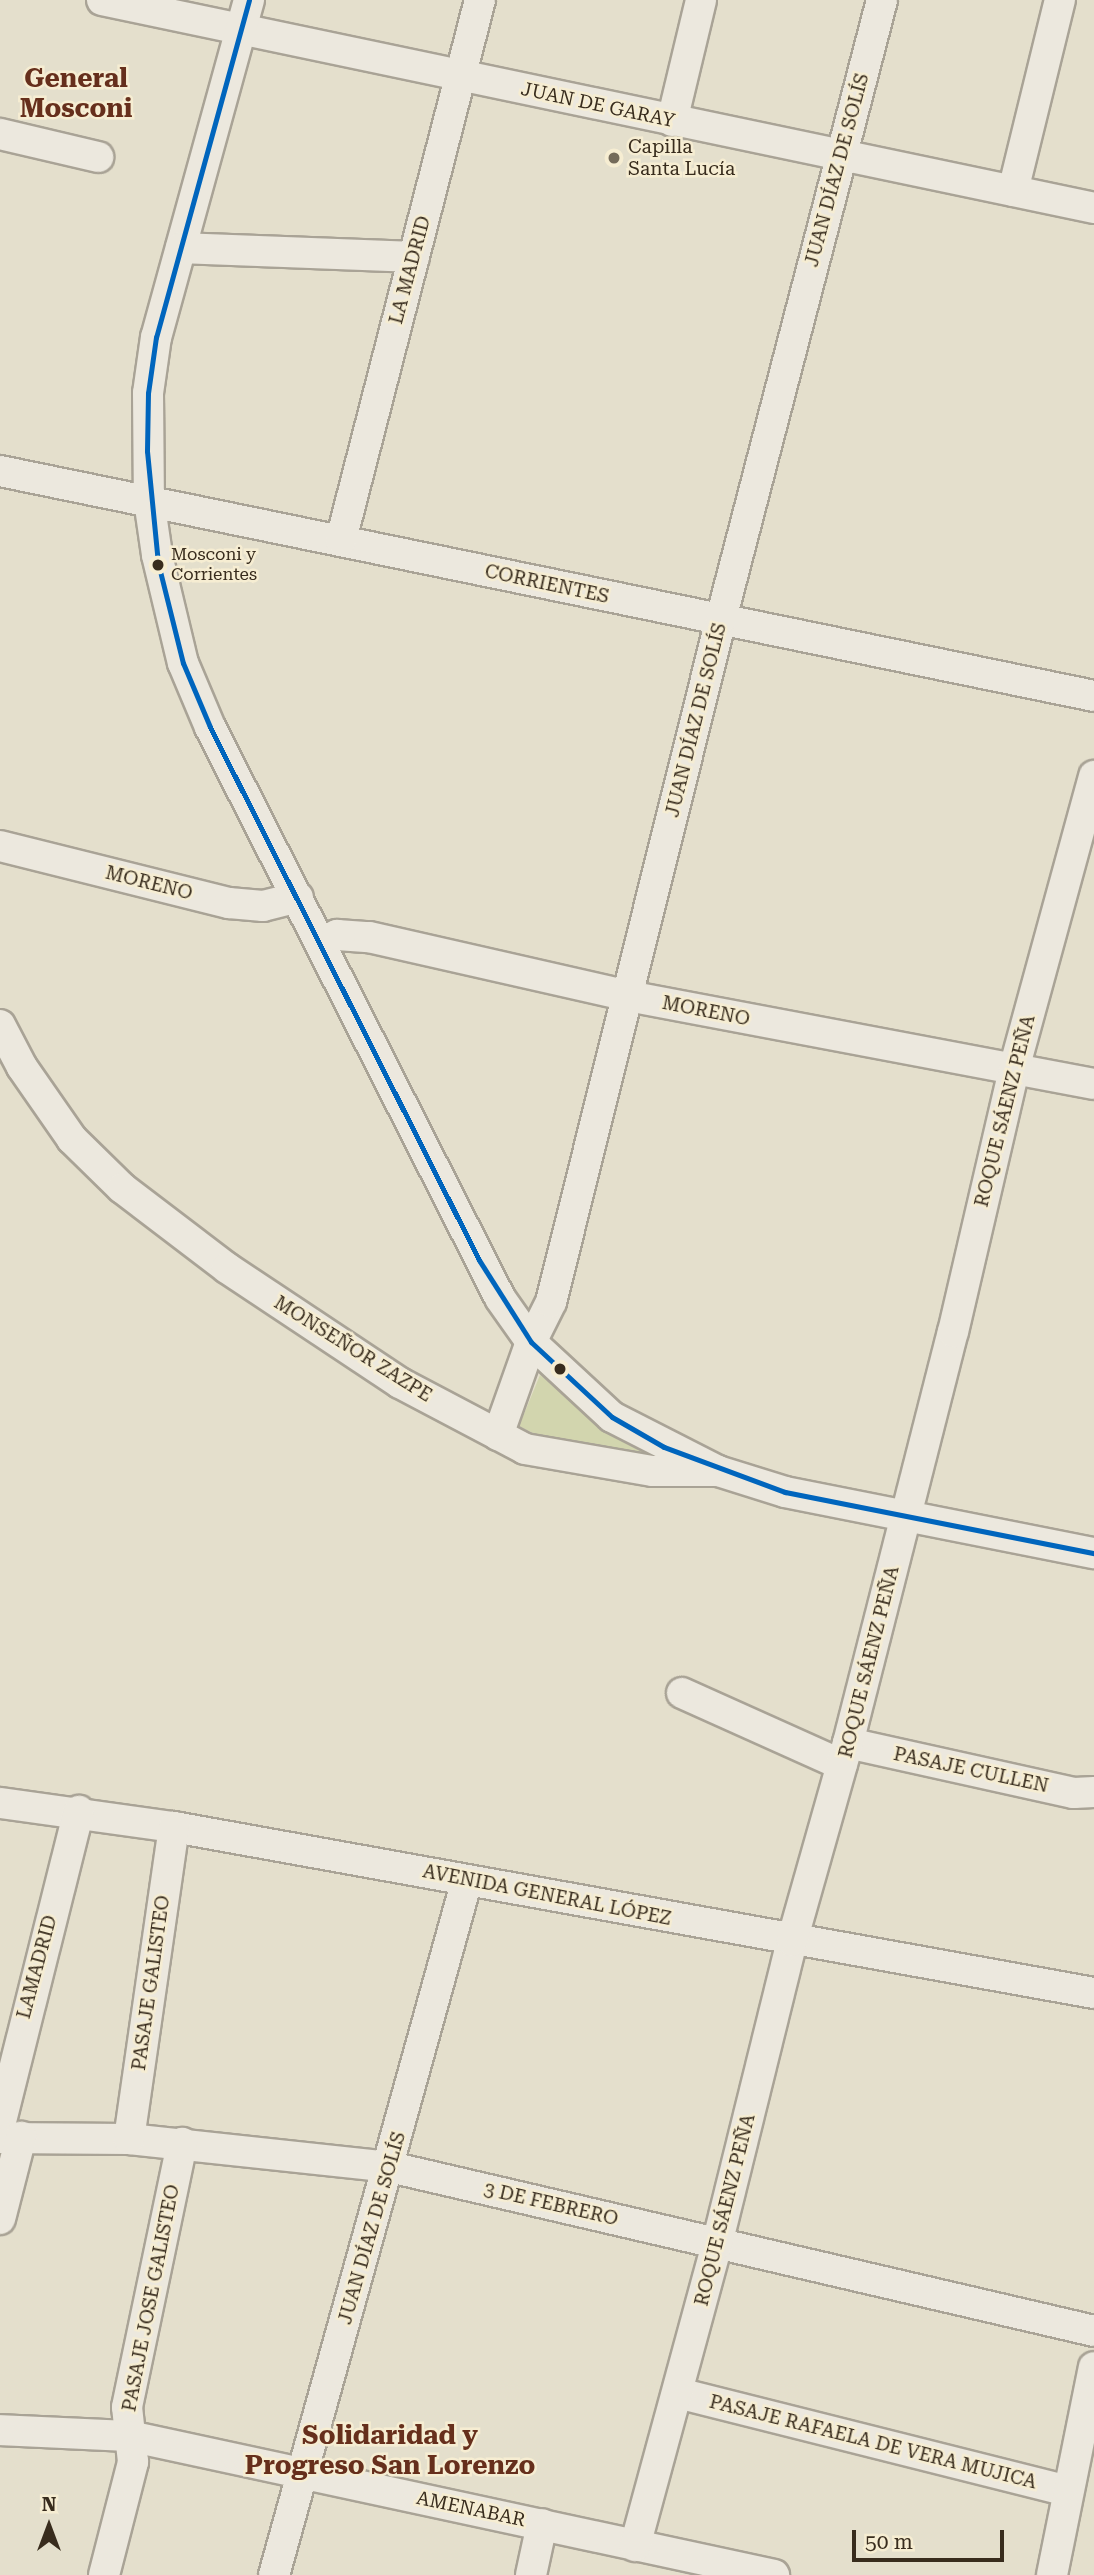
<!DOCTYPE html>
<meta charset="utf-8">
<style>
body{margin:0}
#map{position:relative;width:1094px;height:2575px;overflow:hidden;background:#e4dfcc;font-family:"Roboto Serif",serif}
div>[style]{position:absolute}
.green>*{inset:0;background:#d2d5ae}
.roads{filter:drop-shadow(2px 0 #a9a396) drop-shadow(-2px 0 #a9a396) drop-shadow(0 2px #a9a396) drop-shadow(0 -2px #a9a396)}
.minor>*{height:30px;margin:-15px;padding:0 15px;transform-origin:15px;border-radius:15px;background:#ece8de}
.bus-1>*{height:5px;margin:-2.5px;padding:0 2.5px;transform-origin:2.5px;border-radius:2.5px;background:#0065bd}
.dots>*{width:19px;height:19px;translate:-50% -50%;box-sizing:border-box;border:4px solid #f6edd2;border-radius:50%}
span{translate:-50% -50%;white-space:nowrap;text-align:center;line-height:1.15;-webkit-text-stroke:5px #f6edd2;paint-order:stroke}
.bus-label{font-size:17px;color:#382c1d}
.left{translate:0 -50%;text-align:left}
.street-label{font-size:19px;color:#382c1d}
.poi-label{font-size:19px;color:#382c1d}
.district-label{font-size:26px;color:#662f1c;font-weight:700}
.north{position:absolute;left:14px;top:2491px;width:70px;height:70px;-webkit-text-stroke:5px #f6edd2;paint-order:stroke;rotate:0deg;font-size:19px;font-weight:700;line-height:28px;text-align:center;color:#382c1d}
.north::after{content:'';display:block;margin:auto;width:24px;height:32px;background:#382c1d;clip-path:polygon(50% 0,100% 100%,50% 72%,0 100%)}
.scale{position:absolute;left:852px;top:2530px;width:152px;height:32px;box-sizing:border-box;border:4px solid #382c1d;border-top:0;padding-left:9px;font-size:21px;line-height:24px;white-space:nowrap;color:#382c1d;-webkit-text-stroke:5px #f6edd2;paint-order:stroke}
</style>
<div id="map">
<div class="green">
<i style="clip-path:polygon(540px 1375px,612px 1432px,654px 1456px,565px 1449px,519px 1426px)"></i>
</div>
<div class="roads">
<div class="minor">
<i style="left:102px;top:0;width:1014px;rotate:11.84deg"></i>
<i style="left:249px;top:0;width:350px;rotate:105.4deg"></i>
<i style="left:156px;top:337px;width:57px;rotate:98.1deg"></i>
<i style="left:148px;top:393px;width:107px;rotate:89.5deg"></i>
<i style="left:149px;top:500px;width:56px;rotate:81.7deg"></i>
<i style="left:157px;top:555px;width:111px;rotate:76.5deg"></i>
<i style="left:183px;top:663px;width:69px;rotate:67.1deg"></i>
<i style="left:210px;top:727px;width:640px;rotate:63.07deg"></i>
<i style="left:500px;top:1298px;width:54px;rotate:54.8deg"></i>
<i style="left:531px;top:1342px;width:110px;rotate:42.8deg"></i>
<i style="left:612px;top:1417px;width:119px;rotate:27deg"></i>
<i style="left:672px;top:121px;width:124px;rotate:-76.5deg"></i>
<i style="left:0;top:134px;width:101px;rotate:13.2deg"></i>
<i style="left:1013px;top:191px;width:197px;rotate:-76.2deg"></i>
<i style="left:181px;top:248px;width:233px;rotate:2.2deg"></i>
<i style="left:0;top:471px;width:1117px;rotate:11.62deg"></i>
<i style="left:341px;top:540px;width:558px;rotate:-75.57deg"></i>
<i style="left:0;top:846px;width:236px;rotate:14deg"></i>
<i style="left:229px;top:903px;width:34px;rotate:5deg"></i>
<i style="left:263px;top:906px;width:36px;rotate:-14deg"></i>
<i style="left:321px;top:943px;width:18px;rotate:-27deg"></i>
<i style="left:337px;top:935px;width:32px;rotate:4deg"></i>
<i style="left:369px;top:937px;width:266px;rotate:12.8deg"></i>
<i style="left:628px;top:996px;width:474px;rotate:10.7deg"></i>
<i style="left:0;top:1025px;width:47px;rotate:62.4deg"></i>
<i style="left:22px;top:1067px;width:88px;rotate:55.2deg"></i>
<i style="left:72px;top:1139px;width:70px;rotate:44.4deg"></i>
<i style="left:122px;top:1188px;width:132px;rotate:37.3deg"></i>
<i style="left:227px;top:1268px;width:208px;rotate:33.6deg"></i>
<i style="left:400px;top:1383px;width:141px;rotate:27.8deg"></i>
<i style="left:525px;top:1449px;width:129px;rotate:9.8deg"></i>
<i style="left:652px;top:1471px;width:66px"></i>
<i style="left:718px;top:1471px;width:70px;rotate:17.4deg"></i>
<i style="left:785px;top:1492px;width:315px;rotate:11.2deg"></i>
<i style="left:498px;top:1435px;width:99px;rotate:-70.5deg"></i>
<i style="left:531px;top:1342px;width:45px;rotate:-63.4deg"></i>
<i style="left:551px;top:1302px;width:704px;rotate:-76.02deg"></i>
<i style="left:721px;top:619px;width:640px;rotate:-75.42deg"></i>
<i style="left:682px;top:1693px;width:175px;rotate:24.2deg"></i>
<i style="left:848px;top:1743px;width:231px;rotate:12.5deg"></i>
<i style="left:1074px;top:1793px;width:20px;rotate:-3deg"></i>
<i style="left:0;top:1803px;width:176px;rotate:7.9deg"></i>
<i style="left:174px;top:1827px;width:935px;rotate:10.23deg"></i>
<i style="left:0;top:2125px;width:324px;rotate:-75.9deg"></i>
<i style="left:0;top:2138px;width:129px;rotate:0.4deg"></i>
<i style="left:129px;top:2139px;width:262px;rotate:6.1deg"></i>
<i style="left:390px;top:2167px;width:723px;rotate:13.11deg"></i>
<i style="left:129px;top:2139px;width:315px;rotate:-81.8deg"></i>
<i style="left:0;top:2219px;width:85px;rotate:-75.6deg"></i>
<i style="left:678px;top:2393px;width:402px;rotate:14.1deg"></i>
<i style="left:0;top:2430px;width:129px;rotate:2.7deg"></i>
<i style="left:129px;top:2436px;width:660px;rotate:12.16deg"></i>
<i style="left:635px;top:2546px;width:313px;rotate:-74.8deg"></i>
<i style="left:717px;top:2244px;width:312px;rotate:-76.1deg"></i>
<i style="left:792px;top:1941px;width:206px;rotate:-74.2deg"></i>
<i style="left:848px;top:1743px;width:424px;rotate:-75.7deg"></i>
<i style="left:953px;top:1332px;width:270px;rotate:-76.9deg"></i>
<i style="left:1014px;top:1069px;width:304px;rotate:-74.7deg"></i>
<i style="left:104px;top:2575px;width:117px;rotate:-75.6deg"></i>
<i style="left:133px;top:2462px;width:55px;rotate:-96.2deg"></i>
<i style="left:127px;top:2407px;width:270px;rotate:-78.2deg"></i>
<i style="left:274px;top:2575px;width:721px;rotate:-74.48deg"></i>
<i style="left:531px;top:2575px;width:52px;rotate:-77.8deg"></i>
<i style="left:1052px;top:2575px;width:212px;rotate:-78.6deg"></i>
</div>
</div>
<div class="bus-1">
<i style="left:249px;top:0;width:350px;rotate:105.4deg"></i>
<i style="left:156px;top:337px;width:57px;rotate:98.1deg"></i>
<i style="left:148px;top:393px;width:58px;rotate:91deg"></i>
<i style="left:147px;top:451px;width:113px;rotate:84.4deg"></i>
<i style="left:158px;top:563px;width:103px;rotate:76deg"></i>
<i style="left:183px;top:663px;width:69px;rotate:67.1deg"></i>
<i style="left:210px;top:727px;width:597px;rotate:63.22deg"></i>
<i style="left:479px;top:1260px;width:97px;rotate:57.6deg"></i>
<i style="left:531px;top:1342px;width:110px;rotate:42.8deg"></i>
<i style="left:612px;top:1417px;width:60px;rotate:30deg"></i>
<i style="left:664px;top:1447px;width:129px;rotate:20.4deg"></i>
<i style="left:785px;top:1492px;width:315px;rotate:11.2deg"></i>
</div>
<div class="dots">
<i style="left:614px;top:158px;background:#746b5a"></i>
<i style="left:158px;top:565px;background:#382c1d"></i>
<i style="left:560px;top:1369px;background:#382c1d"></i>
</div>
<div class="bus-label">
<span class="left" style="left:171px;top:565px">Mosconi y<br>Corrientes</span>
</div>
<div class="street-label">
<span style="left:598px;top:105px;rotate:12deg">JUAN DE GARAY</span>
<span style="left:837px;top:170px;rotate:-75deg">JUAN DÍAZ DE SOLÍS</span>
<span style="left:410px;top:270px;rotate:-75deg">LA MADRID</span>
<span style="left:547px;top:584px;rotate:12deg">CORRIENTES</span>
<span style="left:696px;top:720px;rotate:-76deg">JUAN DÍAZ DE SOLÍS</span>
<span style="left:149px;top:883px;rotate:14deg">MORENO</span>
<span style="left:706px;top:1011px;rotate:11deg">MORENO</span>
<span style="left:1005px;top:1111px;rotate:-76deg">ROQUE SÁENZ PEÑA</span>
<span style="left:353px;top:1349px;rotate:32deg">MONSEÑOR ZAZPE</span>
<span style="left:869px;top:1662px;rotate:-76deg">ROQUE SÁENZ PEÑA</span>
<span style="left:971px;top:1770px;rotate:12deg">PASAJE CULLEN</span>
<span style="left:547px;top:1895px;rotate:11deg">AVENIDA GENERAL LÓPEZ</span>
<span style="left:37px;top:1967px;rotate:-75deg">LAMADRID</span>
<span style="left:151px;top:1983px;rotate:-82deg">PASAJE GALISTEO</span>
<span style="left:551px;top:2204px;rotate:13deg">3 DE FEBRERO</span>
<span style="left:725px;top:2210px;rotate:-76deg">ROQUE SÁENZ PEÑA</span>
<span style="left:372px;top:2228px;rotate:-74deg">JUAN DÍAZ DE SOLÍS</span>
<span style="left:151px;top:2298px;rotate:-79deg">PASAJE JOSE GALISTEO</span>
<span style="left:873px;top:2442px;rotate:14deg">PASAJE RAFAELA DE VERA MUJICA</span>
<span style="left:471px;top:2509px;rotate:12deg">AMENABAR</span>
</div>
<div class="poi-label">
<span class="left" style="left:628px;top:158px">Capilla<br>Santa Lucía</span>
</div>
<div class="district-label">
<span style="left:76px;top:94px">General<br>Mosconi</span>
<span style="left:390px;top:2451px">Solidaridad y<br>Progreso San Lorenzo</span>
</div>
<div class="north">N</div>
<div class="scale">50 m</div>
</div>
